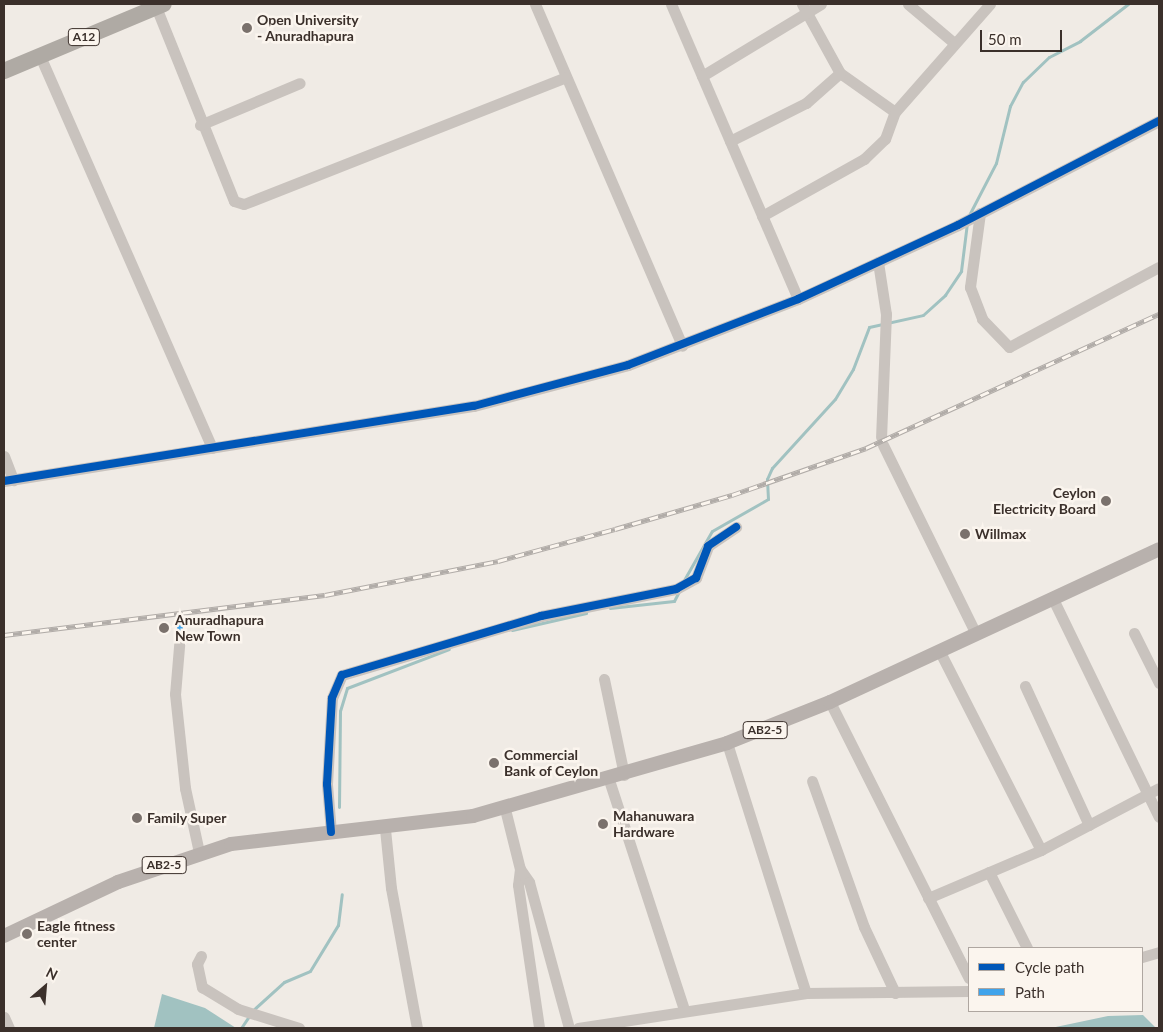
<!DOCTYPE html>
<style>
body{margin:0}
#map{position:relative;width:1163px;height:1032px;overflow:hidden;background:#f0ebe5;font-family:Lato,sans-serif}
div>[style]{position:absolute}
.water>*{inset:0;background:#a1c2c1}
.stream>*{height:3px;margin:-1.5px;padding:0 1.5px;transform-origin:1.5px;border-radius:1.5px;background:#a1c2c1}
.minor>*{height:11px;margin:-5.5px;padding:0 5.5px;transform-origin:5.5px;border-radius:5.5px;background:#c9c3be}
.major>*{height:14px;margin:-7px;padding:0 7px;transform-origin:7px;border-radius:7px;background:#b8b1ad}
.highway>*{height:16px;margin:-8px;padding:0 8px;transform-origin:8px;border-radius:8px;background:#afaaa4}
.rail>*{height:5px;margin-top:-2.5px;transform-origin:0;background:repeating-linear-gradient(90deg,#fbf5ee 0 9px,#b1aca8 0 18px);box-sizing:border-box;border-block:1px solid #b1aca8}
.quiet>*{height:6px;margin-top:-3px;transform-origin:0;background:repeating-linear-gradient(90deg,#3fa3eb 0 12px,transparent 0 18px)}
.cycleway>*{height:8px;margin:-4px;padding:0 4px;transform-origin:4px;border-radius:4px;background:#0057b8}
.dots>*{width:14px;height:14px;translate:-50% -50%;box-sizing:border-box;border:2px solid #fbf5ee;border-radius:50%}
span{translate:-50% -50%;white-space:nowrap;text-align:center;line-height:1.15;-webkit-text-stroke:5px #fbf5ee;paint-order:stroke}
.shield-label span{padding:1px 4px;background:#fbf5ee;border:1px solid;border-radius:4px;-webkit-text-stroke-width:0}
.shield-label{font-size:12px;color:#3b302b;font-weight:700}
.poi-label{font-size:14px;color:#3b302b;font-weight:700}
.left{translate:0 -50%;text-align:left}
.right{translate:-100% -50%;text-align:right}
.frame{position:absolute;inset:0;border:5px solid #3b302b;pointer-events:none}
.legend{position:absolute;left:968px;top:947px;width:175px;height:65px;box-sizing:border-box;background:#fbf5ee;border:1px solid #aea6a0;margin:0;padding:6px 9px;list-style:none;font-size:15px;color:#3b302b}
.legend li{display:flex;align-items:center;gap:10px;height:25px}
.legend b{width:25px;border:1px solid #aea6a0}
.north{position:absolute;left:20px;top:962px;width:50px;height:50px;-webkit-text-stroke:4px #fbf5ee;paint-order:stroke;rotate:27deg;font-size:14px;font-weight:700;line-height:20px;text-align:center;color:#3b302b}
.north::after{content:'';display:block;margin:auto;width:18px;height:22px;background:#3b302b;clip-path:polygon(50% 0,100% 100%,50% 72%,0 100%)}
.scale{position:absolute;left:980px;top:30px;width:82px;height:22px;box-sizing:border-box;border:2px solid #3b302b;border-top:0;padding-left:6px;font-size:15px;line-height:18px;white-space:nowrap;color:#3b302b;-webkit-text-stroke:4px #fbf5ee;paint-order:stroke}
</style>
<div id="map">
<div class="water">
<i style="clip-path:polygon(162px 994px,205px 1008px,236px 1028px,154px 1028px)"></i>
<i style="clip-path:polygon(1143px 1015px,1156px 1028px,1051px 1028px,1108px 1016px)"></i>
</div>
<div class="stream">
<i style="left:968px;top:217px;width:61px;rotate:-62.6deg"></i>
<i style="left:996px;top:163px;width:59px;rotate:-76.2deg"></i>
<i style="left:1010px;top:106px;width:27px;rotate:-62deg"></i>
<i style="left:1023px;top:82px;width:36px;rotate:-44deg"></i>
<i style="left:1049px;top:57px;width:35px;rotate:-27deg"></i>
<i style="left:1080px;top:41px;width:61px;rotate:-37.6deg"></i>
<i style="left:684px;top:580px;width:56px;rotate:-60.3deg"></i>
<i style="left:712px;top:531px;width:64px;rotate:-29.7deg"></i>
<i style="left:768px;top:499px;width:20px;rotate:-93deg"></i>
<i style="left:767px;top:479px;width:12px;rotate:-66deg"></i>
<i style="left:772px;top:468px;width:93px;rotate:-47.6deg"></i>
<i style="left:835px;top:399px;width:35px;rotate:-59deg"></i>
<i style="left:853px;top:369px;width:45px;rotate:-69.1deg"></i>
<i style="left:869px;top:327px;width:55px;rotate:-12.5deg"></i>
<i style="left:923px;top:315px;width:30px;rotate:-42deg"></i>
<i style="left:945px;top:295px;width:29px;rotate:-56deg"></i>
<i style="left:961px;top:271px;width:48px;rotate:-82.9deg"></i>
<i style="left:610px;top:608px;width:64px;rotate:-6.2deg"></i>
<i style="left:674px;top:601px;width:9px;rotate:-63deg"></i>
<i style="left:512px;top:630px;width:76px;rotate:-12.9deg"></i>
<i style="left:339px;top:807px;width:96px;rotate:-89.4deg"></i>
<i style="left:340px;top:711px;width:24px;rotate:-73deg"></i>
<i style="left:347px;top:688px;width:109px;rotate:-20.9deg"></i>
<i style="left:252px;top:1011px;width:43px;rotate:-42.2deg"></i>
<i style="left:284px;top:982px;width:28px;rotate:-23deg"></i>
<i style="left:310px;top:971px;width:54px;rotate:-58.7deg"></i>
<i style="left:338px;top:925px;width:31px;rotate:-83deg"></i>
<i style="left:241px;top:1028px;width:14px;rotate:-56deg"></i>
</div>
<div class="minor">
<i style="left:535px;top:4px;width:372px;rotate:66.7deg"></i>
<i style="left:671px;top:4px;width:321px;rotate:66.7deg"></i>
<i style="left:802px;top:4px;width:79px;rotate:61.2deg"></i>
<i style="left:840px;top:73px;width:67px;rotate:35.3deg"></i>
<i style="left:908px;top:4px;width:59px;rotate:40.2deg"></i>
<i style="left:156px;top:7px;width:209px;rotate:68.1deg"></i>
<i style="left:234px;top:201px;width:10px;rotate:17deg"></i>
<i style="left:244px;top:204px;width:346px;rotate:-21.5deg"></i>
<i style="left:40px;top:56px;width:428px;rotate:66.3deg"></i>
<i style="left:702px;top:76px;width:139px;rotate:-31.2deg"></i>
<i style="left:200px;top:125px;width:108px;rotate:-22.8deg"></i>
<i style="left:730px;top:141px;width:85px;rotate:-26.6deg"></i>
<i style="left:806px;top:103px;width:45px;rotate:-41.4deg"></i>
<i style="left:980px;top:213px;width:75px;rotate:97.7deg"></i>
<i style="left:970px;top:287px;width:34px;rotate:69deg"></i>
<i style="left:982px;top:319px;width:39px;rotate:46deg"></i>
<i style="left:1009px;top:347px;width:170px;rotate:-28.1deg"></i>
<i style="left:762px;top:216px;width:117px;rotate:-29.2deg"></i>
<i style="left:864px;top:159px;width:29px;rotate:-44deg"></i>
<i style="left:885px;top:139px;width:29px;rotate:-70deg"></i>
<i style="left:895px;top:112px;width:144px;rotate:-48.7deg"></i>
<i style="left:878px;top:262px;width:53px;rotate:81.3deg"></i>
<i style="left:886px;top:314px;width:123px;rotate:92.3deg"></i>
<i style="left:883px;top:445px;width:211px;rotate:63.8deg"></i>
<i style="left:4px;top:456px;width:26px;rotate:69deg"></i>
<i style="left:4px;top:481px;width:476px;rotate:-9.1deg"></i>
<i style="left:474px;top:406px;width:159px;rotate:-14.9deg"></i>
<i style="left:628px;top:365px;width:182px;rotate:-21.2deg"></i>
<i style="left:798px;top:299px;width:176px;rotate:-24.8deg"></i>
<i style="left:958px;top:225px;width:226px;rotate:-27.4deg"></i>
<i style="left:1053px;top:599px;width:242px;rotate:64.1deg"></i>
<i style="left:1134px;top:633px;width:56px;rotate:63.4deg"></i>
<i style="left:180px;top:635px;width:59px;rotate:94.8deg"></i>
<i style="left:175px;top:694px;width:95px;rotate:83.9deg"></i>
<i style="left:185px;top:788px;width:66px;rotate:77.7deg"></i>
<i style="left:940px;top:652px;width:222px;rotate:63deg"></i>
<i style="left:1041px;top:850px;width:133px;rotate:-27.7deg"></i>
<i style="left:604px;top:679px;width:98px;rotate:78.2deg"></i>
<i style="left:1025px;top:686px;width:153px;rotate:65.3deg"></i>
<i style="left:830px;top:702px;width:309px;rotate:63.3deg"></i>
<i style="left:727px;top:743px;width:262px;rotate:72.5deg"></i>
<i style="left:609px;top:780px;width:242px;rotate:71.9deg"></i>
<i style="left:812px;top:781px;width:155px;rotate:70.4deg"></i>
<i style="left:864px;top:927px;width:73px;rotate:64.8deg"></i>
<i style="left:505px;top:809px;width:62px;rotate:76deg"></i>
<i style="left:520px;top:869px;width:16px;rotate:97deg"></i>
<i style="left:518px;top:885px;width:145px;rotate:81.6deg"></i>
<i style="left:385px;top:829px;width:59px;rotate:84.2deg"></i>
<i style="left:391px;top:888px;width:142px;rotate:79.5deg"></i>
<i style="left:331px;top:832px;width:48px;rotate:-94.8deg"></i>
<i style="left:327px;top:784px;width:86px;rotate:-86.7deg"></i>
<i style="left:332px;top:698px;width:25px;rotate:-67deg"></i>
<i style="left:342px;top:675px;width:208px;rotate:-16.5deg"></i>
<i style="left:541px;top:616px;width:138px;rotate:-11.3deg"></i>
<i style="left:676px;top:589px;width:23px;rotate:-29deg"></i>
<i style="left:696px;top:578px;width:34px;rotate:-69deg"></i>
<i style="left:708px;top:546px;width:34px;rotate:-34deg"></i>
<i style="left:520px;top:869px;width:16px;rotate:55deg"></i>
<i style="left:529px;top:882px;width:151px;rotate:74.7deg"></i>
<i style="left:989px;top:872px;width:85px;rotate:63.4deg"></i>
<i style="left:928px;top:898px;width:123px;rotate:-23deg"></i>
<i style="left:201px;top:956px;width:9px;rotate:117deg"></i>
<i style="left:197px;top:964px;width:24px;rotate:78deg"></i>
<i style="left:202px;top:987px;width:42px;rotate:31.4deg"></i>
<i style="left:238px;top:1009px;width:64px;rotate:17.3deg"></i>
<i style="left:1142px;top:957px;width:18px;rotate:-16deg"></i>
<i style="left:4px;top:1017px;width:12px;rotate:66deg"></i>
<i style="left:578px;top:1028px;width:231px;rotate:-8.7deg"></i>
<i style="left:806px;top:993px;width:163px;rotate:-0.7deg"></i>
</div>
<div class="major">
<i style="left:4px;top:936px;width:126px;rotate:-25.3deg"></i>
<i style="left:118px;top:882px;width:119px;rotate:-18.6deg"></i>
<i style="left:231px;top:844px;width:244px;rotate:-6.6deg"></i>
<i style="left:473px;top:816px;width:264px;rotate:-16deg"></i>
<i style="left:727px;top:743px;width:111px;rotate:-21.7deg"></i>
<i style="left:830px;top:702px;width:363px;rotate:-24.9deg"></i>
</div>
<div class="highway">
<i style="left:4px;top:71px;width:173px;rotate:-22.7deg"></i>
</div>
<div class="rail">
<i style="left:4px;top:635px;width:323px;rotate:-7.1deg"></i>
<i style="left:325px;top:595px;width:176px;rotate:-11.1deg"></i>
<i style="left:498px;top:561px;width:121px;rotate:-15.3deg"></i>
<i style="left:615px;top:529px;width:122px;rotate:-16.2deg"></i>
<i style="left:732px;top:495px;width:142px;rotate:-19.3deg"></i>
<i style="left:866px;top:448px;width:322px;rotate:-24.6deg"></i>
</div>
<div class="quiet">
<i style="left:180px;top:619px;width:16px;rotate:90deg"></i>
</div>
<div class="cycleway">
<i style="left:4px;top:481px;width:476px;rotate:-9.1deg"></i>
<i style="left:474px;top:406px;width:159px;rotate:-14.9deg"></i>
<i style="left:628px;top:365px;width:182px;rotate:-21.2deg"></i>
<i style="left:798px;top:299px;width:176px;rotate:-24.8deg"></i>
<i style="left:958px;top:225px;width:226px;rotate:-27.4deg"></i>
<i style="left:331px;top:832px;width:48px;rotate:-94.8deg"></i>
<i style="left:327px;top:784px;width:86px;rotate:-86.7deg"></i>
<i style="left:332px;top:698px;width:25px;rotate:-67deg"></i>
<i style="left:342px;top:675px;width:208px;rotate:-16.5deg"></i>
<i style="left:541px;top:616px;width:138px;rotate:-11.3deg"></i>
<i style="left:676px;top:589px;width:23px;rotate:-29deg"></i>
<i style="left:696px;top:578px;width:34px;rotate:-69deg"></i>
<i style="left:708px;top:546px;width:34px;rotate:-34deg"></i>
</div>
<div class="dots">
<i style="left:247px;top:28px;background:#7a716c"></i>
<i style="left:1106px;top:501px;background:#7a716c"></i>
<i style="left:965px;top:534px;background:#7a716c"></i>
<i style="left:164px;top:628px;background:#7a716c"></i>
<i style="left:494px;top:763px;background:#7a716c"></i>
<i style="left:137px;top:818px;background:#7a716c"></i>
<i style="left:603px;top:824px;background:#7a716c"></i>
<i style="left:27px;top:934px;background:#7a716c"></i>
</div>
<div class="shield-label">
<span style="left:84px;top:37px">A12</span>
<span style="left:765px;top:730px">AB2-5</span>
<span style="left:164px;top:865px">AB2-5</span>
</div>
<div class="poi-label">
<span class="left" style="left:257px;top:28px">Open University<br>- Anuradhapura</span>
<span class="right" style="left:1096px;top:501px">Ceylon<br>Electricity Board</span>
<span class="left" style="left:975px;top:534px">Willmax</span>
<span class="left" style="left:175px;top:628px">Anuradhapura<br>New Town</span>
<span class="left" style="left:504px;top:763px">Commercial<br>Bank of Ceylon</span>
<span class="left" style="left:613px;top:824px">Mahanuwara<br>Hardware</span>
<span class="left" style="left:147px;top:818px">Family Super</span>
<span class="left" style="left:37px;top:934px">Eagle fitness<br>center</span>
</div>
<div class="frame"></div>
<ul class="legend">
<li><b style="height:6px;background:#0057b8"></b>Cycle path</li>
<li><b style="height:6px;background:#3fa3eb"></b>Path</li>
</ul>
<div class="north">N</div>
<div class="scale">50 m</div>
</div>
